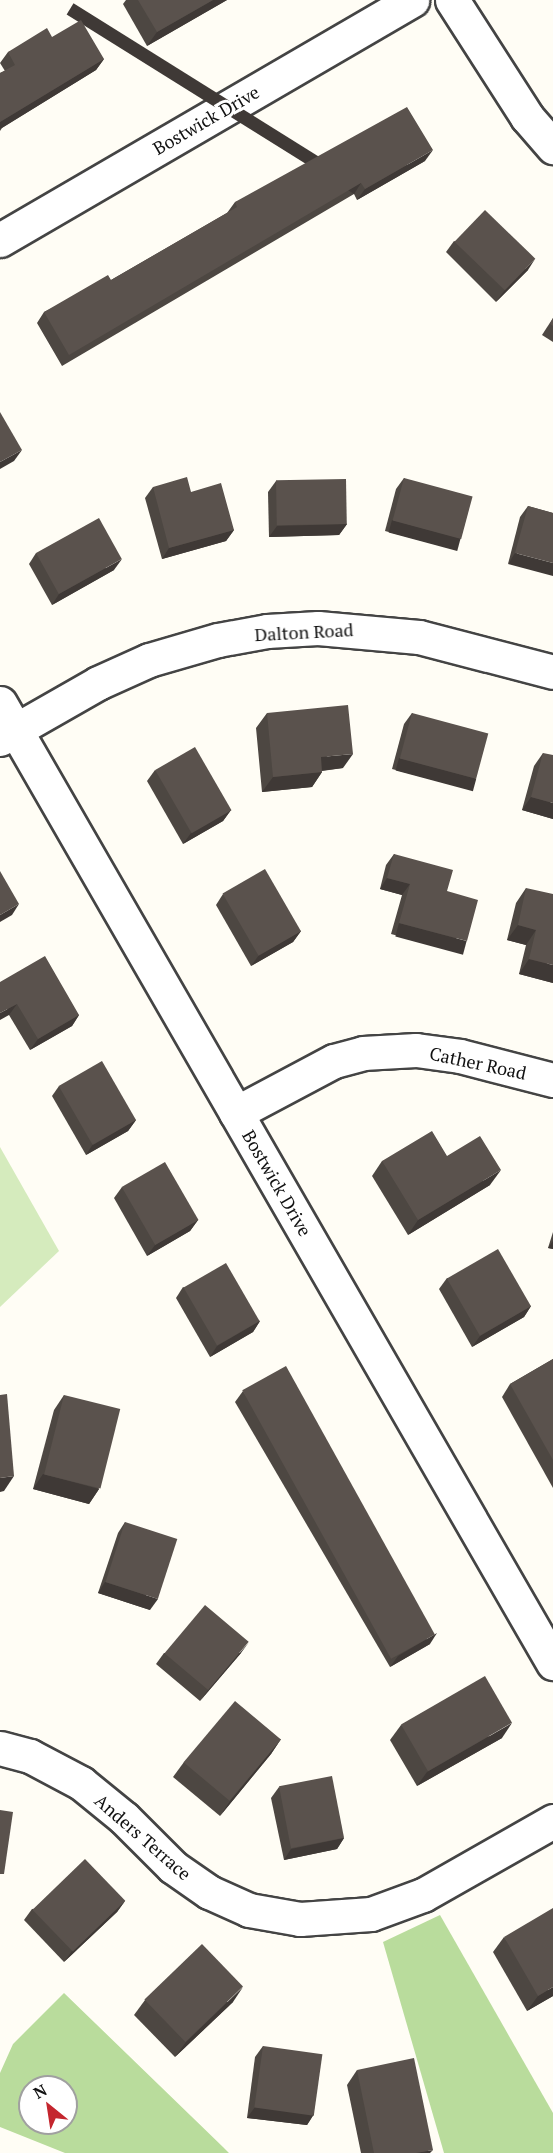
<!DOCTYPE html>
<style>
body{margin:0}
#map{position:relative;width:553px;height:2153px;overflow:hidden;background:#fffdf5;font-family:"PT Serif",serif}
div>[style]{position:absolute}
.green>*{inset:0;background:#d5ebbd}
.forest>*{inset:0;background:#b9dc9c}
.roads{filter:drop-shadow(2px 0 #444) drop-shadow(-2px 0 #444) drop-shadow(0 2px #444) drop-shadow(0 -2px #444)}
.minor>*{height:33px;margin:-16.5px;padding:0 16.5px;transform-origin:16.5px;border-radius:16.5px;background:#fff}
.wall>*{inset:0;background:#4d4742}
.shaded-wall>*{inset:0;background:#3f3936;transform-origin:0 0}
.building>*{inset:0;background:#5a524d;transform-origin:0 0}
span{translate:-50% -50%;white-space:nowrap;text-align:center;line-height:1.15;-webkit-text-stroke:6px #fff;paint-order:stroke}
.street-label{font-size:18px;color:#111}
.north{position:absolute;left:18px;top:2075px;width:60px;height:60px;box-sizing:border-box;background:#fff;border:2px solid #a0a0a0;border-radius:50%;rotate:330deg;font-size:16px;font-weight:700;line-height:24px;text-align:center;color:#111}
.north::after{content:'';display:block;margin:auto;width:21px;height:27px;background:#c4262e;clip-path:polygon(50% 0,100% 100%,50% 72%,0 100%)}
</style>
<div id="map">
<div class="green">
<i style="clip-path:polygon(0 1147px,59px 1251px,0 1307px)"></i>
</div>
<div class="forest">
<i style="clip-path:polygon(440px 1915px,553px 2113px,553px 2153px,444px 2153px,383px 1942px)"></i>
<i style="clip-path:polygon(evenodd,64px 1993px,223px 2147px,229px 2153px,65px 2153px,0 2127px,0 2073px,13px 2044px,64px 1993px,30px 2087px,66px 2087px,66px 2123px,30px 2123px,30px 2087px)"></i>
</div>
<div class="roads">
<div class="minor">
<i style="left:452px;top:0;width:139px;rotate:57.3deg"></i>
<i style="left:527px;top:117px;width:40px;rotate:49deg"></i>
<i style="left:0;top:240px;width:477px;rotate:-30.2deg"></i>
<i style="left:0;top:703px;width:1108px;rotate:60.06deg"></i>
<i style="left:0;top:739px;width:113px;rotate:-29.7deg"></i>
<i style="left:98px;top:683px;width:56px;rotate:-24.3deg"></i>
<i style="left:149px;top:660px;width:72px;rotate:-16.2deg"></i>
<i style="left:218px;top:640px;width:50px;rotate:-10.4deg"></i>
<i style="left:267px;top:631px;width:51px;rotate:-3.4deg"></i>
<i style="left:318px;top:628px;width:101px;rotate:5.1deg"></i>
<i style="left:419px;top:637px;width:138px;rotate:14.6deg"></i>
<i style="left:236px;top:1113px;width:111px;rotate:-28deg"></i>
<i style="left:334px;top:1061px;width:30px;rotate:-15deg"></i>
<i style="left:363px;top:1053px;width:53px;rotate:-3.2deg"></i>
<i style="left:416px;top:1050px;width:44px;rotate:7.8deg"></i>
<i style="left:460px;top:1056px;width:96px;rotate:14.5deg"></i>
<i style="left:0;top:1748px;width:31px;rotate:15deg"></i>
<i style="left:30px;top:1756px;width:58px;rotate:27.9deg"></i>
<i style="left:81px;top:1783px;width:55px;rotate:39.1deg"></i>
<i style="left:124px;top:1818px;width:69px;rotate:45deg"></i>
<i style="left:173px;top:1867px;width:44px;rotate:34.8deg"></i>
<i style="left:209px;top:1892px;width:44px;rotate:24.2deg"></i>
<i style="left:249px;top:1910px;width:52px;rotate:10deg"></i>
<i style="left:300px;top:1919px;width:71px;rotate:-4deg"></i>
<i style="left:371px;top:1914px;width:55px;rotate:-20.1deg"></i>
<i style="left:423px;top:1895px;width:150px;rotate:-29.6deg"></i>
</div>
</div>
<div class="wall">
<i style="clip-path:polygon(126px 0,227px 0,147px 46px,123px 4px)"></i>
<i style="clip-path:polygon(52px 37px,104px 59px,96px 70px,2px 128px,0 131px,0 73px,5px 71px,0 63px,8px 52px)"></i>
<i style="clip-path:polygon(425px 161px,357px 200px,354px 194px,62px 366px,37px 323px,44px 312px,111px 280px,227px 213px,235px 202px)"></i>
<i style="clip-path:polygon(454px 241px,528px 270px,496px 302px,446px 252px)"></i>
<i style="clip-path:polygon(553px 318px,553px 342px,542px 335px)"></i>
<i style="clip-path:polygon(404px 478px,461px 538px,453px 549px,385px 531px,396px 489px)"></i>
<i style="clip-path:polygon(276px 481px,347px 524px,339px 535px,269px 537px,268px 492px)"></i>
<i style="clip-path:polygon(153px 487px,191px 492px,234px 530px,226px 541px,162px 559px,145px 498px)"></i>
<i style="clip-path:polygon(528px 506px,553px 513px,508px 564px,520px 517px)"></i>
<i style="clip-path:polygon(36px 553px,114px 570px,52px 605px,29px 564px)"></i>
<i style="clip-path:polygon(267px 713px,343px 768px,322px 771px,322px 772px,312px 787px,262px 792px,256px 728px)"></i>
<i style="clip-path:polygon(412px 713px,476px 778px,468px 789px,392px 769px,404px 724px)"></i>
<i style="clip-path:polygon(543px 753px,553px 819px,522px 810px,534px 766px)"></i>
<i style="clip-path:polygon(155px 770px,231px 810px,223px 821px,183px 844px,147px 781px)"></i>
<i style="clip-path:polygon(394px 854px,447px 891px,459px 952px,391px 934px,402px 895px,380px 889px,386px 865px)"></i>
<i style="clip-path:polygon(526px 888px,553px 983px,519px 974px,526px 945px,507px 940px,516px 903px)"></i>
<i style="clip-path:polygon(223px 894px,301px 931px,293px 942px,251px 966px,216px 905px)"></i>
<i style="clip-path:polygon(0 982px,79px 1015px,72px 1026px,30px 1050px,9px 1015px)"></i>
<i style="clip-path:polygon(59px 1086px,136px 1120px,128px 1131px,86px 1155px,52px 1096px)"></i>
<i style="clip-path:polygon(447px 1156px,490px 1185px,408px 1235px,372px 1176px,382px 1161px)"></i>
<i style="clip-path:polygon(122px 1187px,198px 1220px,190px 1231px,147px 1256px,114px 1198px)"></i>
<i style="clip-path:polygon(553px 1232px,553px 1249px,548px 1248px)"></i>
<i style="clip-path:polygon(447px 1278px,531px 1306px,524px 1317px,472px 1347px,439px 1289px)"></i>
<i style="clip-path:polygon(183px 1287px,260px 1321px,253px 1332px,210px 1357px,176px 1298px)"></i>
<i style="clip-path:polygon(553px 1359px,553px 1488px,502px 1397px,510px 1384px)"></i>
<i style="clip-path:polygon(243px 1391px,430px 1644px,390px 1667px,235px 1402px)"></i>
<i style="clip-path:polygon(64px 1395px,99px 1489px,89px 1504px,33px 1489px,54px 1410px)"></i>
<i style="clip-path:polygon(125px 1522px,150px 1610px,98px 1593px,118px 1533px)"></i>
<i style="clip-path:polygon(164px 1653px,241px 1653px,200px 1701px,156px 1664px)"></i>
<i style="clip-path:polygon(401px 1725px,502px 1738px,417px 1786px,390px 1740px)"></i>
<i style="clip-path:polygon(281px 1739px,271px 1754px,220px 1816px,173px 1777px,184px 1762px)"></i>
<i style="clip-path:polygon(279px 1787px,344px 1838px,337px 1849px,284px 1860px,271px 1798px)"></i>
<i style="clip-path:polygon(125px 1901px,117px 1912px,64px 1962px,24px 1920px,32px 1909px)"></i>
<i style="clip-path:polygon(504px 1937px,553px 1996px,527px 2011px,493px 1952px)"></i>
<i style="clip-path:polygon(145px 2000px,233px 2002px,175px 2057px,134px 2015px)"></i>
<i style="clip-path:polygon(263px 2046px,314px 2114px,307px 2125px,247px 2118px,255px 2057px)"></i>
<i style="clip-path:polygon(357px 2070px,430px 2153px,361px 2153px,347px 2085px)"></i>
</div>
<div class="shaded-wall">
<i style="clip-path:polygon(213px 0,227px 0,147px 46px,157px 32px)"></i>
<i style="clip-path:polygon(104px 59px,96px 70px,0 129px,0 122px)"></i>
<i style="clip-path:polygon(433px 150px,425px 161px,357px 200px,365px 189px)"></i>
<i style="left:361px;top:183px;width:13px;height:339px;rotate:122deg"></i>
<i style="clip-path:polygon(535px 259px,528px 270px,496px 302px,504px 291px)"></i>
<i style="clip-path:polygon(22px 450px,14px 461px,0 469px,0 462px)"></i>
<i style="left:392px;top:520px;width:71px;height:13px;rotate:15deg"></i>
<i style="clip-path:polygon(347px 524px,339px 535px,269px 537px,277px 526px)"></i>
<i style="clip-path:polygon(234px 530px,226px 541px,162px 559px,169px 548px)"></i>
<i style="clip-path:polygon(515px 553px,553px 563px,553px 576px,508px 564px)"></i>
<i style="clip-path:polygon(122px 559px,114px 570px,52px 605px,59px 594px)"></i>
<i style="clip-path:polygon(353px 754px,343px 768px,311px 772px,321px 757px)"></i>
<i style="left:399px;top:758px;width:80px;height:13px;rotate:15deg"></i>
<i style="clip-path:polygon(322px 772px,312px 787px,262px 792px,273px 777px)"></i>
<i style="clip-path:polygon(531px 797px,553px 803px,553px 819px,522px 810px)"></i>
<i style="clip-path:polygon(231px 810px,223px 821px,183px 844px,191px 833px)"></i>
<i style="clip-path:polygon(387px 878px,410px 884px,402px 895px,380px 889px)"></i>
<i style="clip-path:polygon(19px 904px,12px 915px,0 922px,0 915px)"></i>
<i style="left:399px;top:923px;width:70px;height:14px;rotate:15deg"></i>
<i style="clip-path:polygon(518px 925px,536px 930px,526px 945px,507px 940px)"></i>
<i style="clip-path:polygon(301px 931px,293px 942px,251px 966px,259px 955px)"></i>
<i style="clip-path:polygon(529px 959px,553px 965px,553px 983px,519px 974px)"></i>
<i style="clip-path:polygon(17px 1004px,9px 1015px,0 1020px,0 1013px)"></i>
<i style="clip-path:polygon(79px 1015px,72px 1026px,30px 1050px,38px 1039px)"></i>
<i style="clip-path:polygon(136px 1120px,128px 1131px,86px 1155px,93px 1144px)"></i>
<i style="clip-path:polygon(501px 1170px,490px 1185px,408px 1235px,418px 1220px)"></i>
<i style="clip-path:polygon(198px 1220px,190px 1231px,147px 1256px,155px 1245px)"></i>
<i style="clip-path:polygon(553px 1241px,553px 1249px,548px 1248px)"></i>
<i style="clip-path:polygon(531px 1306px,524px 1317px,472px 1347px,480px 1336px)"></i>
<i style="clip-path:polygon(260px 1321px,253px 1332px,210px 1357px,217px 1346px)"></i>
<i style="clip-path:polygon(43px 1474px,99px 1489px,89px 1504px,33px 1489px)"></i>
<i style="clip-path:polygon(14px 1476px,4px 1491px,0 1492px,0 1478px)"></i>
<i style="clip-path:polygon(105px 1582px,158px 1599px,150px 1610px,98px 1593px)"></i>
<i style="clip-path:polygon(437px 1633px,430px 1644px,390px 1667px,398px 1656px)"></i>
<i style="clip-path:polygon(249px 1642px,241px 1653px,200px 1701px,208px 1690px)"></i>
<i style="clip-path:polygon(512px 1723px,502px 1738px,417px 1786px,427px 1772px)"></i>
<i style="clip-path:polygon(281px 1739px,271px 1754px,220px 1816px,230px 1801px)"></i>
<i style="clip-path:polygon(344px 1838px,337px 1849px,284px 1860px,291px 1849px)"></i>
<i style="clip-path:polygon(125px 1901px,117px 1912px,64px 1962px,72px 1951px)"></i>
<i style="clip-path:polygon(243px 1987px,233px 2002px,175px 2057px,186px 2042px)"></i>
<i style="clip-path:polygon(553px 1987px,553px 1996px,527px 2011px,538px 1996px)"></i>
<i style="clip-path:polygon(255px 2107px,314px 2114px,307px 2125px,247px 2118px)"></i>
<i style="clip-path:polygon(433px 2150px,430px 2153px,416px 2153px)"></i>
</div>
<div class="building">
<i style="clip-path:polygon(138px 0,213px 0,157px 32px)"></i>
<i style="clip-path:polygon(81px 20px,104px 59px,0 122px,0 73px,15px 65px,8px 52px,47px 28px,52px 37px)"></i>
<i style="clip-path:polygon(407px 107px,433px 150px,365px 189px,361px 183px,69px 355px,44px 312px,108px 275px,111px 280px,237px 207px,235px 202px)"></i>
<i style="left:485px;top:210px;width:70px;height:44px;rotate:44deg"></i>
<i style="clip-path:polygon(553px 318px,553px 326px,550px 324px)"></i>
<i style="clip-path:polygon(0 412px,22px 450px,0 462px)"></i>
<i style="clip-path:polygon(187px 477px,191px 492px,221px 483px,234px 530px,169px 548px,153px 487px)"></i>
<i style="left:404px;top:478px;width:71px;height:44px;rotate:15deg"></i>
<i style="left:346px;top:479px;width:45px;height:70px;rotate:89deg"></i>
<i style="clip-path:polygon(528px 506px,553px 513px,553px 563px,515px 553px)"></i>
<i style="left:99px;top:518px;width:47px;height:72px;rotate:61deg"></i>
<i style="clip-path:polygon(348px 705px,353px 754px,321px 757px,322px 772px,273px 777px,267px 713px)"></i>
<i style="left:412px;top:713px;width:79px;height:47px;rotate:15deg"></i>
<i style="left:195px;top:747px;width:73px;height:46px;rotate:60deg"></i>
<i style="clip-path:polygon(543px 753px,553px 755px,553px 803px,531px 797px)"></i>
<i style="clip-path:polygon(394px 854px,453px 870px,447px 891px,478px 900px,467px 941px,399px 923px,410px 884px,387px 878px)"></i>
<i style="left:265px;top:869px;width:72px;height:49px;rotate:60deg"></i>
<i style="clip-path:polygon(0 871px,19px 904px,0 915px)"></i>
<i style="clip-path:polygon(526px 888px,553px 894px,553px 965px,529px 959px,536px 930px,518px 925px)"></i>
<i style="clip-path:polygon(45px 956px,79px 1015px,38px 1039px,17px 1004px,0 1013px,0 982px)"></i>
<i style="left:102px;top:1061px;width:68px;height:50px;rotate:60deg"></i>
<i style="clip-path:polygon(432px 1131px,447px 1156px,480px 1136px,501px 1170px,418px 1220px,382px 1161px)"></i>
<i style="left:165px;top:1162px;width:67px;height:50px;rotate:60deg"></i>
<i style="left:498px;top:1249px;width:66px;height:59px;rotate:60deg"></i>
<i style="left:226px;top:1263px;width:67px;height:49px;rotate:60deg"></i>
<i style="clip-path:polygon(553px 1359px,553px 1460px,510px 1384px)"></i>
<i style="left:286px;top:1366px;width:307px;height:50px;rotate:61deg"></i>
<i style="clip-path:polygon(7px 1394px,14px 1476px,0 1478px,0 1395px)"></i>
<i style="left:64px;top:1395px;width:58px;height:82px;rotate:14deg"></i>
<i style="left:125px;top:1522px;width:55px;height:63px;rotate:18deg"></i>
<i style="left:205px;top:1605px;width:57px;height:63px;rotate:40deg"></i>
<i style="left:485px;top:1676px;width:54px;height:97px;rotate:60deg"></i>
<i style="left:235px;top:1701px;width:60px;height:80px;rotate:40deg"></i>
<i style="left:332px;top:1776px;width:63px;height:54px;rotate:79deg"></i>
<i style="clip-path:polygon(0 1810px,13px 1812px,4px 1874px,0 1874px)"></i>
<i style="left:85px;top:1859px;width:58px;height:73px;rotate:46deg"></i>
<i style="clip-path:polygon(553px 1908px,553px 1987px,538px 1996px,504px 1937px)"></i>
<i style="left:202px;top:1944px;width:59px;height:80px;rotate:46deg"></i>
<i style="left:263px;top:2046px;width:60px;height:62px;rotate:8deg"></i>
<i style="clip-path:polygon(414px 2058px,433px 2150px,416px 2153px,374px 2153px,357px 2070px)"></i>
</div>
<div class="street-label">
<span style="left:206px;top:120px;rotate:-30deg">Bostwick Drive</span>
<span style="left:304px;top:632px;rotate:-3deg">Dalton Road</span>
<span style="left:478px;top:1063px;rotate:12deg">Cather Road</span>
<span style="left:277px;top:1183px;rotate:60deg">Bostwick Drive</span>
<span style="left:143px;top:1837px;rotate:41deg">Anders Terrace</span>
</div>
<div class="north">N</div>
</div>
